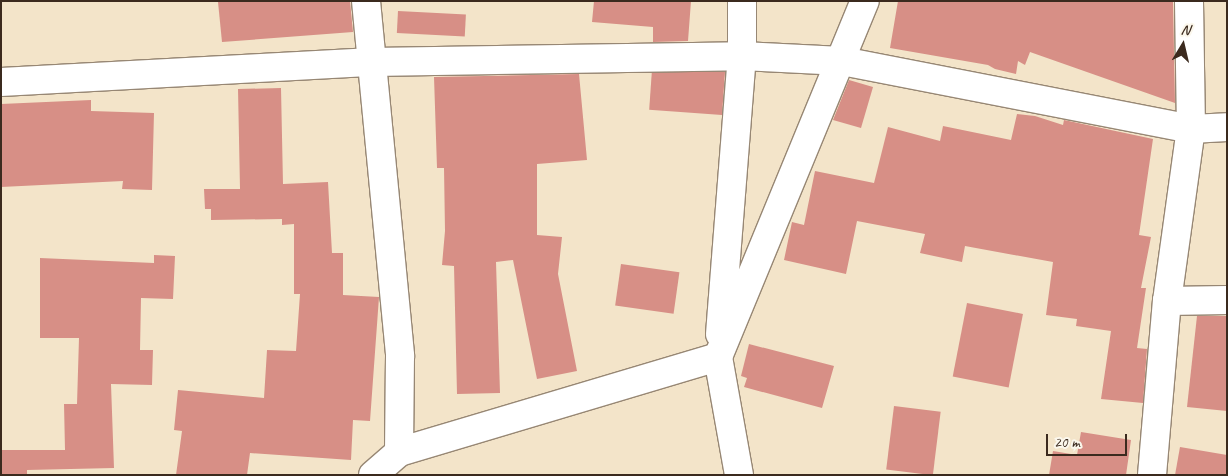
<!DOCTYPE html>
<style>
body{margin:0}
#map{position:relative;width:1228px;height:476px;overflow:hidden;background:#f3e4c9;font-family:Caveat,sans-serif}
div>[style]{position:absolute}
.building>*{inset:0;background:#d78f86;transform-origin:0 0}
.roads{filter:drop-shadow(1px 0 #978774) drop-shadow(-1px 0 #978774) drop-shadow(0 1px #978774) drop-shadow(0 -1px #978774)}
.minor>*{height:28px;margin:-14px;padding:0 14px;transform-origin:14px;border-radius:14px;background:#fff}
.tertiary>*{height:28px;margin:-14px;padding:0 14px;transform-origin:14px;border-radius:14px;background:#fff}
span{translate:-50% -50%;white-space:nowrap;text-align:center;line-height:1.15;-webkit-text-stroke:4px #fbf7ec;paint-order:stroke}
.frame{position:absolute;inset:0;border:2px solid #3b2a1e;pointer-events:none}
.north{position:absolute;left:1158px;top:20px;width:50px;height:50px;-webkit-text-stroke:4px #fbf7ec;paint-order:stroke;rotate:9deg;font-size:14px;font-weight:700;line-height:20px;text-align:center;color:#3b2a1e}
.north::after{content:'';display:block;margin:auto;width:18px;height:22px;background:#3b2a1e;clip-path:polygon(50% 0,100% 100%,50% 72%,0 100%)}
.scale{position:absolute;left:1046px;top:434px;width:81px;height:22px;box-sizing:border-box;border:2px solid #3b2a1e;border-top:0;padding-left:6px;font-size:15px;line-height:18px;white-space:nowrap;color:#3b2a1e;-webkit-text-stroke:4px #fbf7ec;paint-order:stroke}
</style>
<div id="map">
<div class="building">
<i style="clip-path:polygon(232px 1px,350px 1px,353px 32px,222px 42px,218px 2px)"></i>
<i style="clip-path:polygon(594px 1px,691px 1px,688px 41px,653px 42px,653px 27px,592px 22px)"></i>
<i style="clip-path:polygon(898px 1px,1173px 1px,1175px 103px,1030px 52px,1025px 65px,1018px 61px,1016px 74px,995px 69px,988px 65px,890px 48px)"></i>
<i style="left:398px;top:11px;width:68px;height:22px;rotate:3deg"></i>
<i style="left:725px;top:72px;width:43px;height:73px;rotate:94deg"></i>
<i style="clip-path:polygon(579px 74px,587px 160px,537px 164px,537px 235px,562px 237px,558px 274px,577px 371px,537px 379px,513px 260px,496px 262px,500px 393px,457px 394px,454px 266px,442px 265px,445px 231px,444px 168px,437px 168px,434px 77px)"></i>
<i style="clip-path:polygon(849px 80px,873px 87px,861px 128px,833px 120px)"></i>
<i style="clip-path:polygon(281px 88px,283px 184px,328px 182px,332px 253px,343px 253px,343px 295px,379px 297px,370px 421px,353px 420px,351px 460px,250px 453px,247px 475px,176px 475px,182px 431px,174px 430px,178px 390px,264px 398px,267px 350px,296px 351px,300px 294px,294px 294px,294px 224px,282px 225px,282px 219px,211px 220px,211px 209px,205px 209px,204px 189px,240px 189px,238px 89px)"></i>
<i style="clip-path:polygon(91px 100px,91px 111px,154px 113px,152px 190px,122px 189px,123px 181px,1px 187px,1px 104px)"></i>
<i style="clip-path:polygon(1017px 114px,1035px 116px,1063px 125px,1064px 120px,1153px 139px,1139px 235px,1151px 237px,1141px 288px,1146px 288px,1137px 348px,1147px 349px,1143px 403px,1101px 399px,1111px 331px,1076px 326px,1077px 319px,1046px 315px,1053px 262px,965px 246px,962px 262px,920px 253px,925px 234px,857px 221px,846px 274px,784px 260px,792px 222px,804px 225px,815px 171px,874px 183px,888px 127px,940px 141px,943px 126px,1011px 140px)"></i>
<i style="clip-path:polygon(154px 255px,175px 256px,173px 299px,141px 298px,140px 350px,153px 350px,152px 385px,111px 384px,114px 468px,27px 470px,27px 475px,1px 475px,1px 450px,65px 450px,64px 404px,77px 404px,79px 338px,40px 338px,40px 258px,154px 263px)"></i>
<i style="left:621px;top:264px;width:59px;height:42px;rotate:8deg"></i>
<i style="left:967px;top:303px;width:57px;height:75px;rotate:11deg"></i>
<i style="clip-path:polygon(1197px 316px,1227px 316px,1227px 411px,1187px 407px)"></i>
<i style="clip-path:polygon(749px 344px,834px 366px,822px 408px,744px 387px,747px 378px,741px 376px)"></i>
<i style="left:894px;top:406px;width:47px;height:64px;rotate:7deg"></i>
<i style="clip-path:polygon(1081px 432px,1131px 440px,1126px 475px,1049px 475px,1053px 451px,1077px 455px)"></i>
<i style="clip-path:polygon(1180px 447px,1227px 455px,1227px 475px,1175px 475px)"></i>
</div>
<div class="roads">
<div class="minor">
<i style="left:1px;top:82px;width:372px;rotate:-3.1deg"></i>
<i style="left:372px;top:62px;width:370px;rotate:-0.9deg"></i>
<i style="left:742px;top:56px;width:100px;rotate:2.9deg"></i>
<i style="left:842px;top:61px;width:356px;rotate:11deg"></i>
<i style="left:1191px;top:129px;width:36px;rotate:-3deg"></i>
<i style="left:1167px;top:301px;width:60px;rotate:-1deg"></i>
<i style="left:720px;top:334px;width:279px;rotate:-85.5deg"></i>
<i style="left:742px;top:56px;width:55px;rotate:-90deg"></i>
<i style="left:718px;top:357px;width:385px;rotate:-67.6deg"></i>
<i style="left:373px;top:475px;width:35px;rotate:-41deg"></i>
<i style="left:1152px;top:475px;width:175px;rotate:-85.1deg"></i>
<i style="left:1167px;top:301px;width:174px;rotate:-82.1deg"></i>
<i style="left:1191px;top:129px;width:128px;rotate:-90.9deg"></i>
</div>
<div class="tertiary">
<i style="left:366px;top:1px;width:357px;rotate:84.5deg"></i>
<i style="left:400px;top:356px;width:96px;rotate:90.6deg"></i>
<i style="left:399px;top:452px;width:333px;rotate:-16.6deg"></i>
<i style="left:718px;top:357px;width:120px;rotate:79.9deg"></i>
</div>
</div>
<div class="frame"></div>
<div class="north">N</div>
<div class="scale">20 m</div>
</div>
